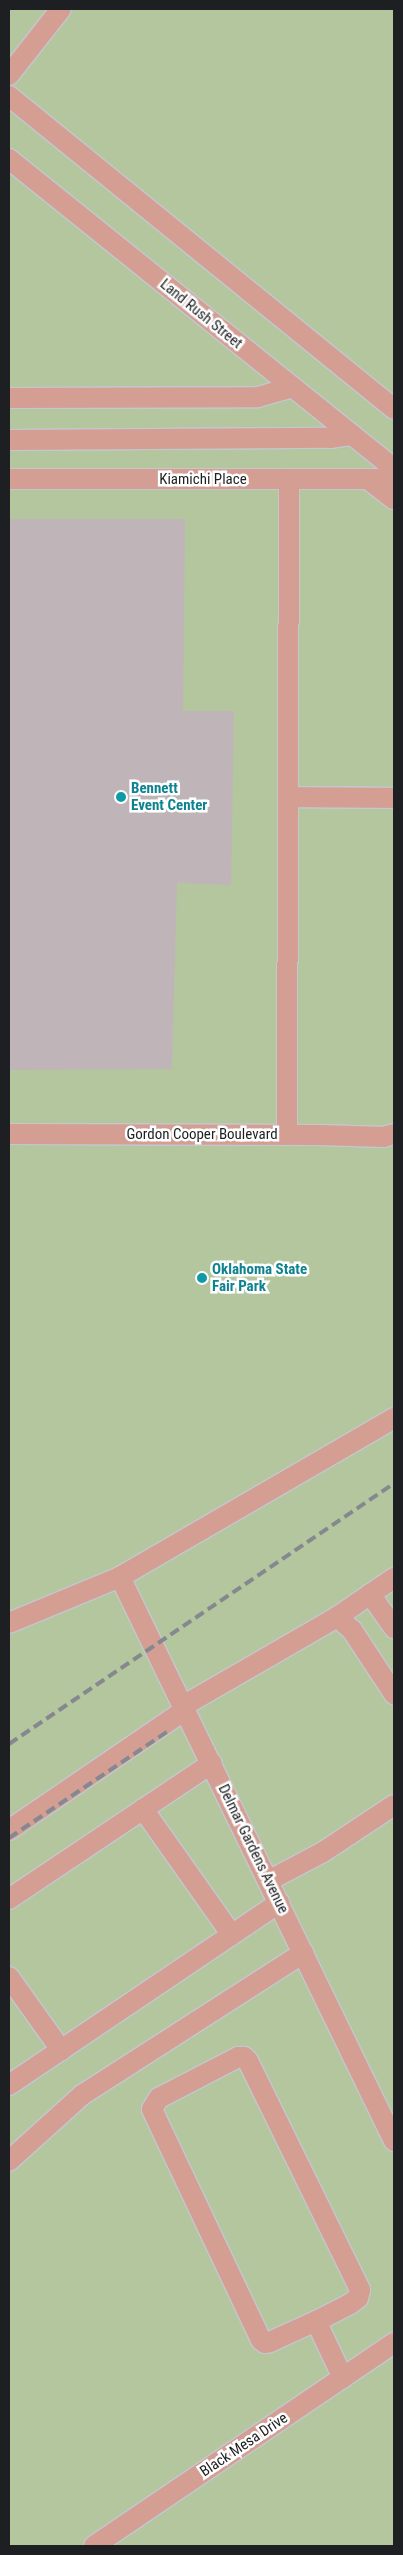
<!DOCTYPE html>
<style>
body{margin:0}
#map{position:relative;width:403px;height:2555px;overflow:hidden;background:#e7ecf5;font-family:"Roboto Condensed",sans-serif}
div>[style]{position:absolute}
.green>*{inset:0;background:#b4c69d;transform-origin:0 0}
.building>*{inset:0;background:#bfb4b8}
.roads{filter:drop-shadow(1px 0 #c3c7cf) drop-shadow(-1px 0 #c3c7cf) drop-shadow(0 1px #c3c7cf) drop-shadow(0 -1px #c3c7cf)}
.minor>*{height:20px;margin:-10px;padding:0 10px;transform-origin:10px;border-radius:10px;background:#d49e93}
.rail>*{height:4px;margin-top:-2px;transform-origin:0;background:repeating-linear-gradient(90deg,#85898f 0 10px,transparent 0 15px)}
.dots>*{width:14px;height:14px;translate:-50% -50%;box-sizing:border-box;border:2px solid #fff;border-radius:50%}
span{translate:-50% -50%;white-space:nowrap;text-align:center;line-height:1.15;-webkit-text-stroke:5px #fff;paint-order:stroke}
.street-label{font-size:15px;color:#1d1f22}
.culture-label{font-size:15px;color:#0d838f;font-weight:700}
.left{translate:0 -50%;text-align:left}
.frame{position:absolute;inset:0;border:10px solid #1d1f22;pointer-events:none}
</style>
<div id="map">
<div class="green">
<i style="left:9px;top:9px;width:385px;height:2537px"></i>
</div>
<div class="building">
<i style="clip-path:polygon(9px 519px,185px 519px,183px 711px,234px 711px,231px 885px,177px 883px,172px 1069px,9px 1070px)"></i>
</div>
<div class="roads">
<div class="minor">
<i style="left:9px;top:75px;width:84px;rotate:-51.8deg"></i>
<i style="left:9px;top:96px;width:496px;rotate:39.1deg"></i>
<i style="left:9px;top:159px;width:494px;rotate:38.8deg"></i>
<i style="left:9px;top:398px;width:249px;rotate:-0.2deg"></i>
<i style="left:258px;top:397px;width:35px;rotate:-16deg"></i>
<i style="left:9px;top:440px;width:321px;rotate:-0.4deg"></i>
<i style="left:330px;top:438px;width:22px;rotate:-8deg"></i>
<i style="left:9px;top:479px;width:377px"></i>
<i style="left:386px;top:479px;width:10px;rotate:-37deg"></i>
<i style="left:368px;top:479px;width:33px;rotate:38deg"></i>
<i style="left:288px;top:797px;width:106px;rotate:0.5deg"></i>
<i style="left:9px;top:1134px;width:312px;rotate:0.2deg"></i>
<i style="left:321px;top:1135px;width:62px;rotate:1.8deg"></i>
<i style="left:383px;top:1137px;width:11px;rotate:-15deg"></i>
<i style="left:287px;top:1135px;width:656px;rotate:-89.83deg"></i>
<i style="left:120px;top:1577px;width:627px;rotate:64.09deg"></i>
<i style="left:370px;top:1594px;width:42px;rotate:54.8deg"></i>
<i style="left:337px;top:1617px;width:69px;rotate:-34.4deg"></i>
<i style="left:9px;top:1623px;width:120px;rotate:-22.5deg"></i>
<i style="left:120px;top:1577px;width:317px;rotate:-30.1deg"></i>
<i style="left:183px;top:1706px;width:178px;rotate:-30deg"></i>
<i style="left:337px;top:1617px;width:20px;rotate:41deg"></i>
<i style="left:352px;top:1630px;width:77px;rotate:56.7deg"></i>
<i style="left:143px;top:1809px;width:154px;rotate:54.8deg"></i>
<i style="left:9px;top:1830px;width:213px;rotate:-34.3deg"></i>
<i style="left:268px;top:1881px;width:62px;rotate:-27.8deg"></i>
<i style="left:323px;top:1852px;width:85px;rotate:-33.5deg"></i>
<i style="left:9px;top:1899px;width:244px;rotate:-33.8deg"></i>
<i style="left:9px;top:1977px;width:90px;rotate:54.5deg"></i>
<i style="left:9px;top:2085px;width:326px;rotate:-34deg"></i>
<i style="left:9px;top:2161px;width:98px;rotate:-42.1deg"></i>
<i style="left:82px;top:2095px;width:263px;rotate:-32.7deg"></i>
<i style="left:316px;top:2321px;width:51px;rotate:155.5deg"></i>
<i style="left:270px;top:2342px;width:5px;rotate:169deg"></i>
<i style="left:265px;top:2343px;width:5px;rotate:-143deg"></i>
<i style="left:261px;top:2340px;width:255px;rotate:-115.3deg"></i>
<i style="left:152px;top:2109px;width:13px;rotate:-58deg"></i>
<i style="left:159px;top:2098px;width:89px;rotate:-27.4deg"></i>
<i style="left:238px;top:2057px;width:6px"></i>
<i style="left:244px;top:2057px;width:6px;rotate:45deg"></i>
<i style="left:248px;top:2061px;width:255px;rotate:63.9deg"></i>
<i style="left:360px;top:2290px;width:8px;rotate:104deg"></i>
<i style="left:358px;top:2298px;width:10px;rotate:143deg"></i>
<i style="left:350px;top:2304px;width:38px;rotate:153deg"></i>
<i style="left:316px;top:2321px;width:63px;rotate:64.7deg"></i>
<i style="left:94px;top:2546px;width:362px;rotate:-34.1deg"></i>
</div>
</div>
<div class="rail">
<i style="left:9px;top:1744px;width:465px;rotate:-34.1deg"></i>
<i style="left:9px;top:1838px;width:192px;rotate:-33.9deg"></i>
</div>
<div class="dots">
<i style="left:121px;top:797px;background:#0f9aa8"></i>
<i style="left:202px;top:1278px;background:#0f9aa8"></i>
</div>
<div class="street-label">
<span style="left:201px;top:314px;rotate:39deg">Land Rush Street</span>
<span style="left:203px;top:480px">Kiamichi Place</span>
<span style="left:202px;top:1135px">Gordon Cooper Boulevard</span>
<span style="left:253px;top:1849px;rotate:64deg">Delmar Gardens Avenue</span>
<span style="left:244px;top:2445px;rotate:-34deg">Black Mesa Drive</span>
</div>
<div class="culture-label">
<span class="left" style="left:131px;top:797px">Bennett<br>Event Center</span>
<span class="left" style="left:212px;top:1278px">Oklahoma State<br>Fair Park</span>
</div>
<div class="frame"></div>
</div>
